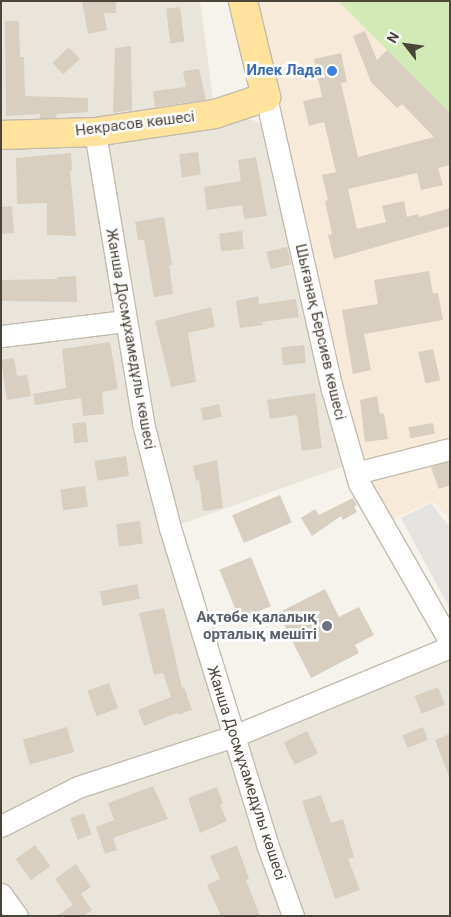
<!DOCTYPE html>
<meta charset="utf-8">
<style>
body{margin:0}
#map{position:relative;width:451px;height:917px;overflow:hidden;background:#f6f3ec;font-family:Roboto,sans-serif}
div>[style]{position:absolute}
.residential>*{inset:0;background:#eae5da}
.commercial>*{inset:0;background:#f7ead8}
.green>*{inset:0;background:#d2eab5}
.parking>*{inset:0;background:#e5e3e0}
.building>*{inset:0;background:#d8cfc1;transform-origin:0 0}
.roads{filter:drop-shadow(1px 0 #c2bbae) drop-shadow(-1px 0 #c2bbae) drop-shadow(0 1px #c2bbae) drop-shadow(0 -1px #c2bbae)}
.minor>*{height:21px;margin:-10.5px;padding:0 10.5px;transform-origin:10.5px;border-radius:10.5px;background:#fff}
.major>*{height:28px;margin:-14px;padding:0 14px;transform-origin:14px;border-radius:14px;background:#ffe39c}
.dots>*{width:14px;height:14px;translate:-50% -50%;box-sizing:border-box;border:2px solid #fff;border-radius:50%}
span{translate:-50% -50%;white-space:nowrap;text-align:center;line-height:1.15;-webkit-text-stroke:5px #fff;paint-order:stroke}
.shop-label{font-size:15px;color:#366cbe;font-weight:700}
.right{translate:-100% -50%;text-align:right}
.street-label{font-size:15px;color:#4b4439}
.worship-label{font-size:15px;color:#5b616d;font-weight:700}
.frame{position:absolute;inset:0;border:2px solid #4b4439;pointer-events:none}
.north{position:absolute;left:381px;top:20px;width:50px;height:50px;-webkit-text-stroke:4px #fff;paint-order:stroke;rotate:300deg;font-size:14px;font-weight:700;line-height:20px;text-align:center;color:#4b4439}
.north::after{content:'';display:block;margin:auto;width:18px;height:22px;background:#4b4439;clip-path:polygon(50% 0,100% 100%,50% 72%,0 100%)}
</style>
<div id="map">
<div class="residential">
<i style="clip-path:polygon(1px 1px,200px 1px,215px 114px,240px 116px,255px 121px,274px 133px,353px 463px,170px 528px,234px 736px,450px 647px,450px 916px,17px 916px,1px 906px)"></i>
</div>
<div class="commercial">
<i style="clip-path:polygon(243px 1px,338px 1px,450px 113px,450px 519px,432px 501px,382px 524px,356px 473px)"></i>
</div>
<div class="green">
<i style="clip-path:polygon(338px 1px,450px 1px,450px 113px)"></i>
</div>
<div class="parking">
<i style="clip-path:polygon(431px 503px,450px 528px,450px 609px,401px 518px)"></i>
</div>
<div class="building">
<i style="clip-path:polygon(82px 1px,116px 1px,116px 13px,104px 13px,107px 30px,88px 34px)"></i>
<i style="left:180px;top:7px;width:35px;height:14px;rotate:83deg"></i>
<i style="clip-path:polygon(5px 21px,19px 21px,20px 57px,24px 57px,25px 96px,88px 98px,88px 112px,57px 114px,56px 118px,40px 118px,40px 114px,6px 116px)"></i>
<i style="clip-path:polygon(365px 31px,377px 60px,387px 50px,450px 113px,450px 165px,438px 168px,443px 185px,421px 190px,417px 173px,348px 189px,357px 229px,386px 222px,382px 206px,404px 201px,407px 217px,418px 214px,419px 217px,450px 208px,450px 226px,334px 259px,328px 235px,332px 234px,325px 201px,328px 200px,322px 175px,336px 172px,324px 122px,309px 126px,303px 101px,322px 97px,314px 59px,341px 53px,347px 82px,341px 83px,358px 157px,434px 137px,402px 104px,397px 108px,371px 82px,353px 36px)"></i>
<i style="clip-path:polygon(131px 46px,132px 110px,113px 113px,115px 48px)"></i>
<i style="left:69px;top:47px;width:16px;height:23px;rotate:47deg"></i>
<i style="clip-path:polygon(199px 69px,206px 100px,155px 107px,153px 91px,186px 87px,183px 71px)"></i>
<i style="left:198px;top:152px;width:23px;height:19px;rotate:83deg"></i>
<i style="clip-path:polygon(71px 153px,72px 171px,70px 171px,76px 236px,47px 235px,47px 203px,17px 204px,16px 158px)"></i>
<i style="clip-path:polygon(256px 157px,267px 216px,244px 219px,242px 205px,207px 210px,204px 187px,241px 181px,238px 160px)"></i>
<i style="clip-path:polygon(12px 206px,14px 233px,1px 234px,1px 207px)"></i>
<i style="clip-path:polygon(164px 217px,172px 265px,169px 265px,173px 294px,154px 297px,144px 240px,138px 240px,135px 222px)"></i>
<i style="left:242px;top:231px;width:18px;height:23px;rotate:84deg"></i>
<i style="left:287px;top:247px;width:18px;height:21px;rotate:77deg"></i>
<i style="clip-path:polygon(429px 271px,433px 294px,438px 293px,443px 320px,364px 334px,371px 370px,353px 374px,342px 310px,378px 304px,374px 280px)"></i>
<i style="clip-path:polygon(76px 276px,77px 302px,1px 301px,1px 280px,57px 279px,57px 277px)"></i>
<i style="clip-path:polygon(258px 296px,259px 304px,296px 299px,299px 317px,262px 322px,263px 325px,240px 328px,236px 301px)"></i>
<i style="clip-path:polygon(211px 307px,215px 327px,188px 333px,196px 382px,171px 387px,155px 321px)"></i>
<i style="clip-path:polygon(110px 342px,118px 389px,102px 392px,104px 414px,83px 416px,81px 398px,35px 405px,33px 394px,66px 388px,62px 349px)"></i>
<i style="left:304px;top:345px;width:18px;height:23px;rotate:84deg"></i>
<i style="left:433px;top:349px;width:32px;height:15px;rotate:77deg"></i>
<i style="clip-path:polygon(14px 358px,17px 376px,27px 375px,31px 396px,7px 400px,1px 360px)"></i>
<i style="clip-path:polygon(315px 393px,322px 448px,302px 451px,297px 415px,270px 419px,267px 400px)"></i>
<i style="clip-path:polygon(377px 396px,380px 414px,384px 413px,388px 439px,365px 442px,360px 400px)"></i>
<i style="left:219px;top:404px;width:13px;height:19px;rotate:77deg"></i>
<i style="left:86px;top:422px;width:20px;height:14px;rotate:84deg"></i>
<i style="left:433px;top:423px;width:11px;height:25px;rotate:80deg"></i>
<i style="left:126px;top:456px;width:20px;height:32px;rotate:81deg"></i>
<i style="clip-path:polygon(217px 460px,223px 508px,203px 511px,199px 480px,196px 481px,193px 466px)"></i>
<i style="clip-path:polygon(450px 462px,450px 485px,439px 489px,431px 467px)"></i>
<i style="left:85px;top:486px;width:21px;height:25px;rotate:82deg"></i>
<i style="left:280px;top:495px;width:30px;height:52px;rotate:67deg"></i>
<i style="clip-path:polygon(353px 498px,357px 505px,354px 507px,357px 512px,343px 520px,341px 516px,312px 536px,301px 518px,315px 509px,319px 515px)"></i>
<i style="left:140px;top:521px;width:23px;height:24px;rotate:83deg"></i>
<i style="left:251px;top:557px;width:53px;height:34px;rotate:68deg"></i>
<i style="left:137px;top:584px;width:15px;height:38px;rotate:79deg"></i>
<i style="clip-path:polygon(325px 589px,339px 617px,359px 607px,374px 635px,355px 645px,359px 653px,311px 678px,278px 613px)"></i>
<i style="clip-path:polygon(164px 608px,182px 688px,184px 687px,192px 710px,178px 715px,177px 713px,144px 726px,138px 710px,171px 697px,163px 673px,154px 675px,139px 613px)"></i>
<i style="left:109px;top:683px;width:27px;height:23px;rotate:70deg"></i>
<i style="left:438px;top:687px;width:19px;height:25px;rotate:69deg"></i>
<i style="left:67px;top:727px;width:26px;height:46px;rotate:74deg"></i>
<i style="left:423px;top:727px;width:14px;height:22px;rotate:69deg"></i>
<i style="left:307px;top:731px;width:25px;height:26px;rotate:64deg"></i>
<i style="clip-path:polygon(450px 734px,450px 776px,449px 776px,435px 740px)"></i>
<i style="clip-path:polygon(153px 786px,168px 819px,113px 838px,117px 850px,105px 854px,96px 827px,114px 820px,108px 803px)"></i>
<i style="clip-path:polygon(217px 787px,223px 803px,220px 805px,227px 821px,200px 833px,188px 798px)"></i>
<i style="clip-path:polygon(321px 795px,331px 823px,343px 819px,354px 857px,348px 859px,360px 890px,335px 899px,302px 801px)"></i>
<i style="left:84px;top:813px;width:23px;height:15px;rotate:70deg"></i>
<i style="left:35px;top:845px;width:26px;height:24px;rotate:54deg"></i>
<i style="clip-path:polygon(237px 845px,249px 879px,246px 880px,260px 916px,221px 916px,207px 885px,220px 879px,210px 856px)"></i>
<i style="clip-path:polygon(76px 864px,91px 887px,81px 894px,92px 910px,84px 916px,57px 916px,73px 905px,55px 879px)"></i>
</div>
<div class="roads">
<div class="minor">
<i style="left:266px;top:97px;width:299px;rotate:77.3deg"></i>
<i style="left:332px;top:389px;width:98px;rotate:74deg"></i>
<i style="left:359px;top:483px;width:183px;rotate:60.2deg"></i>
<i style="left:95px;top:132px;width:295px;rotate:80.6deg"></i>
<i style="left:143px;top:423px;width:108px;rotate:75.6deg"></i>
<i style="left:170px;top:528px;width:331px;rotate:72.9deg"></i>
<i style="left:267px;top:844px;width:77px;rotate:70.1deg"></i>
<i style="left:1px;top:336px;width:125px;rotate:-6.9deg"></i>
<i style="left:356px;top:473px;width:97px;rotate:-14.3deg"></i>
<i style="left:1px;top:826px;width:86px;rotate:-26.9deg"></i>
<i style="left:78px;top:787px;width:164px;rotate:-18.1deg"></i>
<i style="left:234px;top:736px;width:234px;rotate:-22.4deg"></i>
<i style="left:1px;top:894px;width:27px;rotate:54deg"></i>
</div>
<div class="major">
<i style="left:1px;top:135px;width:94px;rotate:-1.8deg"></i>
<i style="left:95px;top:132px;width:121px;rotate:-8.5deg"></i>
<i style="left:215px;top:114px;width:54px;rotate:-18.4deg"></i>
<i style="left:266px;top:97px;width:99px;rotate:-103.5deg"></i>
</div>
</div>
<div class="dots">
<i style="left:332px;top:71px;background:#3f7fe0"></i>
<i style="left:327px;top:626px;background:#6b7280"></i>
</div>
<div class="shop-label">
<span class="right" style="left:322px;top:71px">Илек Лада</span>
</div>
<div class="street-label">
<span style="left:135px;top:124px;rotate:-7deg">Некрасов көшесі</span>
<span style="left:320px;top:332px;rotate:77deg">Шығанақ Берсиев көшесі</span>
<span style="left:130px;top:339px;rotate:80deg">Жанша Досмұхамедұлы көшесі</span>
<span style="left:246px;top:773px;rotate:72deg">Жанша Досмұхамедұлы көшесі</span>
</div>
<div class="worship-label">
<span class="right" style="left:317px;top:626px">Ақтөбе қалалық<br>орталық мешіті</span>
</div>
<div class="frame"></div>
<div class="north">N</div>
</div>
